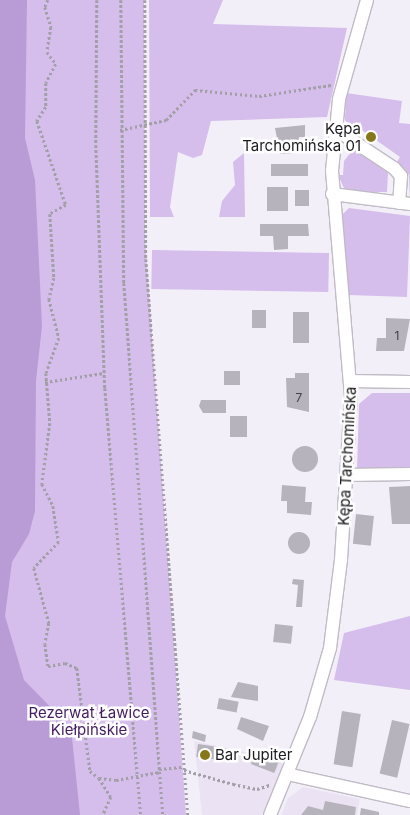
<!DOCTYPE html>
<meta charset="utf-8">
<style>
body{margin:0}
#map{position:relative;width:410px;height:815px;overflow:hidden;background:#f3eff8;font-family:Inter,sans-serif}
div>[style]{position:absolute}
.built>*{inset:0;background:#ebe3f3}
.green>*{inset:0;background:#d5bdec;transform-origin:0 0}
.water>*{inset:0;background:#b99cd5}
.building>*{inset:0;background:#b7b3bc;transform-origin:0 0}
.round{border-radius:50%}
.path>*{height:2.5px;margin-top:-1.25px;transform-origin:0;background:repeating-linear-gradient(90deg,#a29fa6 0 2.5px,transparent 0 5px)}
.roads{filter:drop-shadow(1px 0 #c0bbc4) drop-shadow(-1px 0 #c0bbc4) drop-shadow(0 1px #c0bbc4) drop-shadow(0 -1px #c0bbc4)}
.minor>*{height:12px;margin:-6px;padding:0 6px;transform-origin:6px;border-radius:6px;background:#fff}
.dots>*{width:14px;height:14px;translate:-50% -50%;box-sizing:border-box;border:2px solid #fefefe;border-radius:50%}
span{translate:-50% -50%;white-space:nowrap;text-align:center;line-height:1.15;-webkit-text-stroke:5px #fefefe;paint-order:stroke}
.number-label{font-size:12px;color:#434146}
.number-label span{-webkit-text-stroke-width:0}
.poi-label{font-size:15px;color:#1c1b1e}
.right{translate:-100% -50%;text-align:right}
.left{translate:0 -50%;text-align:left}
.street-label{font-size:15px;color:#1c1b1e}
.park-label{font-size:15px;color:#431c60}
</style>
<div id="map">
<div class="built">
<i style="clip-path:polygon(194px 741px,249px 753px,251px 748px,279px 760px,283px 765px,262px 815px,202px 815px)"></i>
<i style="clip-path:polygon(303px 787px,360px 799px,357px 815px,281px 815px,288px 798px)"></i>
</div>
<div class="green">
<i style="clip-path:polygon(0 0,144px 0,145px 239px,186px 815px,0 815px)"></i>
<i style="clip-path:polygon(149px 0,223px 0,213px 24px,347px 28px,327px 117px,211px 121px,202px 155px,193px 158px,178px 152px,170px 207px,174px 217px,150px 217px)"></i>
<i style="clip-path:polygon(346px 93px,402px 101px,399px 123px,410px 124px,410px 200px,409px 175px,397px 162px,400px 157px,359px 128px,356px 132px,345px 120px)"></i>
<i style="clip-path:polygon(355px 147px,388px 173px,387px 192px,348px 192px,344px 188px,338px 175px,343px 175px,344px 161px)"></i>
<i style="clip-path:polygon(244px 153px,245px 217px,219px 217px,222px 201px,235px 185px,233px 162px)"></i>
<i style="clip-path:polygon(349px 208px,410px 216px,407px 297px,349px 295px,341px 216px)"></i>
<i style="left:152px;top:250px;width:177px;height:39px;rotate:1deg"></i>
<i style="clip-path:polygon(372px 393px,410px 393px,410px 471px,357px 471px,359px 404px)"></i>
<i style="clip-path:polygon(410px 616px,410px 690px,334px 680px,344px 633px)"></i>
</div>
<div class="water">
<i style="clip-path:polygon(0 0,27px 0,25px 138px,35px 180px,42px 326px,36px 381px,35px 511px,29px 534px,12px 562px,5px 616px,24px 680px,71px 728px,80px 815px,0 815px)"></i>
</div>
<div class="building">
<i style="clip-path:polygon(305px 125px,305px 137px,299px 137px,297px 153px,280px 154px,275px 128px)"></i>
<i style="left:271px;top:164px;width:37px;height:12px"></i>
<i style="left:267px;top:187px;width:21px;height:24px"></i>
<i style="left:309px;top:190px;width:16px;height:14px;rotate:90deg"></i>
<i style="clip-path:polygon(260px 224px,308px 224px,309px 236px,288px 236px,288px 249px,274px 250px,273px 236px,260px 236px)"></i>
<i style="left:252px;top:310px;width:14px;height:18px"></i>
<i style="left:293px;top:312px;width:16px;height:31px"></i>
<i style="clip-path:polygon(386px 318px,410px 319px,404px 351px,376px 351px,377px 338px,386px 338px)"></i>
<i style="left:224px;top:371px;width:16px;height:14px"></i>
<i style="clip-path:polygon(295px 373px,309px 373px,309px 412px,287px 407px,286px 378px,295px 378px)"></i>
<i style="clip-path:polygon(226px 400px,226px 413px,203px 413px,199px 406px,201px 400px)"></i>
<i style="left:247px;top:416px;width:21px;height:17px;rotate:90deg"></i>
<i class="round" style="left:292px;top:446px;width:26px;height:26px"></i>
<i style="clip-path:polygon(282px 485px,306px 487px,305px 502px,312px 502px,311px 515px,287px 513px,287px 501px,281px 501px)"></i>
<i style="clip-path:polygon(410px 486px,410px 524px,392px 524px,389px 487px)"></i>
<i style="left:356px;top:514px;width:18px;height:30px;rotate:6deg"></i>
<i class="round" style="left:288px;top:532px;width:22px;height:22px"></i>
<i style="clip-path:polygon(293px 579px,304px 580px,302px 607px,296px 607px,298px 585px,292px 584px)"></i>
<i style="left:275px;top:624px;width:18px;height:18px;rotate:6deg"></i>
<i style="clip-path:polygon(238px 682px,258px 686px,258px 701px,231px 697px)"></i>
<i style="left:219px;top:698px;width:20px;height:11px;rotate:11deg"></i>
<i style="left:342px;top:711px;width:19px;height:54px;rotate:9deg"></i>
<i style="clip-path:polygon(241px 717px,269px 726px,263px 741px,237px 729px)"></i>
<i style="left:392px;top:720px;width:18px;height:55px;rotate:13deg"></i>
<i style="clip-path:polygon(193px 731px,206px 735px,205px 742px,192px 738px)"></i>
<i style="left:198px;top:744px;width:28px;height:13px;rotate:8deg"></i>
<i style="left:256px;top:751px;width:25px;height:14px;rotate:21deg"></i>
<i style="clip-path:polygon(325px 801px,356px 807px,355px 815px,301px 815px,308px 806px,323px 810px)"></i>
<i style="clip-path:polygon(361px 808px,379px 812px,379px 815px,360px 815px)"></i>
</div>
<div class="path">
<i style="left:48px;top:0;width:8px;rotate:113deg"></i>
<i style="left:45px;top:7px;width:21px;rotate:73deg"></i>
<i style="left:51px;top:27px;width:25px;rotate:99deg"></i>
<i style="left:47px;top:52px;width:15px;rotate:53deg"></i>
<i style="left:56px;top:64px;width:21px;rotate:118deg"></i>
<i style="left:46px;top:83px;width:24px;rotate:90deg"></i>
<i style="left:46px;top:107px;width:17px;rotate:123deg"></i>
<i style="left:37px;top:121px;width:89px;rotate:71deg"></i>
<i style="left:66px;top:205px;width:18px;rotate:151deg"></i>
<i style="left:50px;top:214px;width:64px;rotate:86.4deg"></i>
<i style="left:54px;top:278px;width:22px;rotate:103deg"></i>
<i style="left:49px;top:299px;width:40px;rotate:75.6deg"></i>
<i style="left:59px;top:338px;width:37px;rotate:110deg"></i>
<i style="left:46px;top:373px;width:50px;rotate:85.4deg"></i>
<i style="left:50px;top:423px;width:62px;rotate:97.5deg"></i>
<i style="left:42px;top:484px;width:25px;rotate:63deg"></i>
<i style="left:53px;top:506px;width:36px;rotate:81deg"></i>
<i style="left:59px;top:542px;width:36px;rotate:134deg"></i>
<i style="left:34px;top:568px;width:57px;rotate:74.7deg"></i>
<i style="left:49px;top:623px;width:21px;rotate:101deg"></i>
<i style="left:45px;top:644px;width:22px;rotate:82deg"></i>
<i style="left:48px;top:666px;width:17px;rotate:-10deg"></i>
<i style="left:65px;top:663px;width:13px;rotate:23deg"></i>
<i style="left:77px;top:668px;width:104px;rotate:82.8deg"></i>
<i style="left:90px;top:771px;width:11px;rotate:38deg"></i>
<i style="left:99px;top:778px;width:17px;rotate:7deg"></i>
<i style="left:116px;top:780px;width:44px;rotate:-10.5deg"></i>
<i style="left:97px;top:0;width:145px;rotate:90.4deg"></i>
<i style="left:96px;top:145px;width:243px;rotate:87.9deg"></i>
<i style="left:105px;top:388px;width:429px;rotate:85.2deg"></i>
<i style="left:121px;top:0;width:283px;rotate:89.4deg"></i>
<i style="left:124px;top:283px;width:533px;rotate:85.81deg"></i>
<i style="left:145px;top:0;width:259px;rotate:89.8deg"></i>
<i style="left:146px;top:259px;width:558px;rotate:85.68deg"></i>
<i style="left:120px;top:130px;width:47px;rotate:-12.3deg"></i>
<i style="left:166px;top:120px;width:42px;rotate:-46deg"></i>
<i style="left:195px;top:90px;width:64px;rotate:5.4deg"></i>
<i style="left:259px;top:96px;width:73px;rotate:-8.7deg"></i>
<i style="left:45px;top:382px;width:60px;rotate:-8.7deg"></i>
<i style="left:159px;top:769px;width:25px;rotate:-5deg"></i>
<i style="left:184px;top:770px;width:51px;rotate:15.9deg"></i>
<i style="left:233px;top:784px;width:25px;rotate:12deg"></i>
<i style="left:257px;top:789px;width:13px;rotate:-18deg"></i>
<i style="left:99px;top:778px;width:22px;rotate:58deg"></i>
<i style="left:111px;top:797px;width:20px;rotate:114deg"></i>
</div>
<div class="roads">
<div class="minor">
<i style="left:335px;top:129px;width:71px;rotate:33.5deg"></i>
<i style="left:394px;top:168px;width:11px;rotate:49deg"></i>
<i style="left:401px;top:176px;width:27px;rotate:94deg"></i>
<i style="left:332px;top:194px;width:79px;rotate:7.3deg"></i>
<i style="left:350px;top:381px;width:60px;rotate:1deg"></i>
<i style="left:346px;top:475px;width:64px;rotate:-0.9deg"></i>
<i style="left:287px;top:774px;width:126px;rotate:12.4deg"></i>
<i style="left:270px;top:815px;width:106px;rotate:-67.8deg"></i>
<i style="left:310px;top:717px;width:72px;rotate:-73.8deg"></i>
<i style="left:330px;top:648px;width:89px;rotate:-82.9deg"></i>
<i style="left:341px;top:560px;width:163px;rotate:-86.5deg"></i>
<i style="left:351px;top:397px;width:227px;rotate:-94.8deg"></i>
<i style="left:332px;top:171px;width:72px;rotate:-84.4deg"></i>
<i style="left:339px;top:99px;width:103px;rotate:-74.2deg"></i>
</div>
</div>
<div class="dots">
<i style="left:371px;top:137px;background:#88761a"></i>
<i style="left:205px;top:755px;background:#88761a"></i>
</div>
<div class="number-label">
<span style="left:397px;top:336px">1</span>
<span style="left:299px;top:398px">7</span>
</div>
<div class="poi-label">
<span class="right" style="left:361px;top:137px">Kępa<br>Tarchomińska 01</span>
<span class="left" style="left:215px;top:755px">Bar Jupiter</span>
</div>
<div class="street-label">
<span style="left:347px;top:456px;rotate:-87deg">Kępa Tarchomińska</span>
</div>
<div class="park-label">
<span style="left:89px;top:721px">Rezerwat Ławice<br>Kiełpińskie</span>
</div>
</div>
